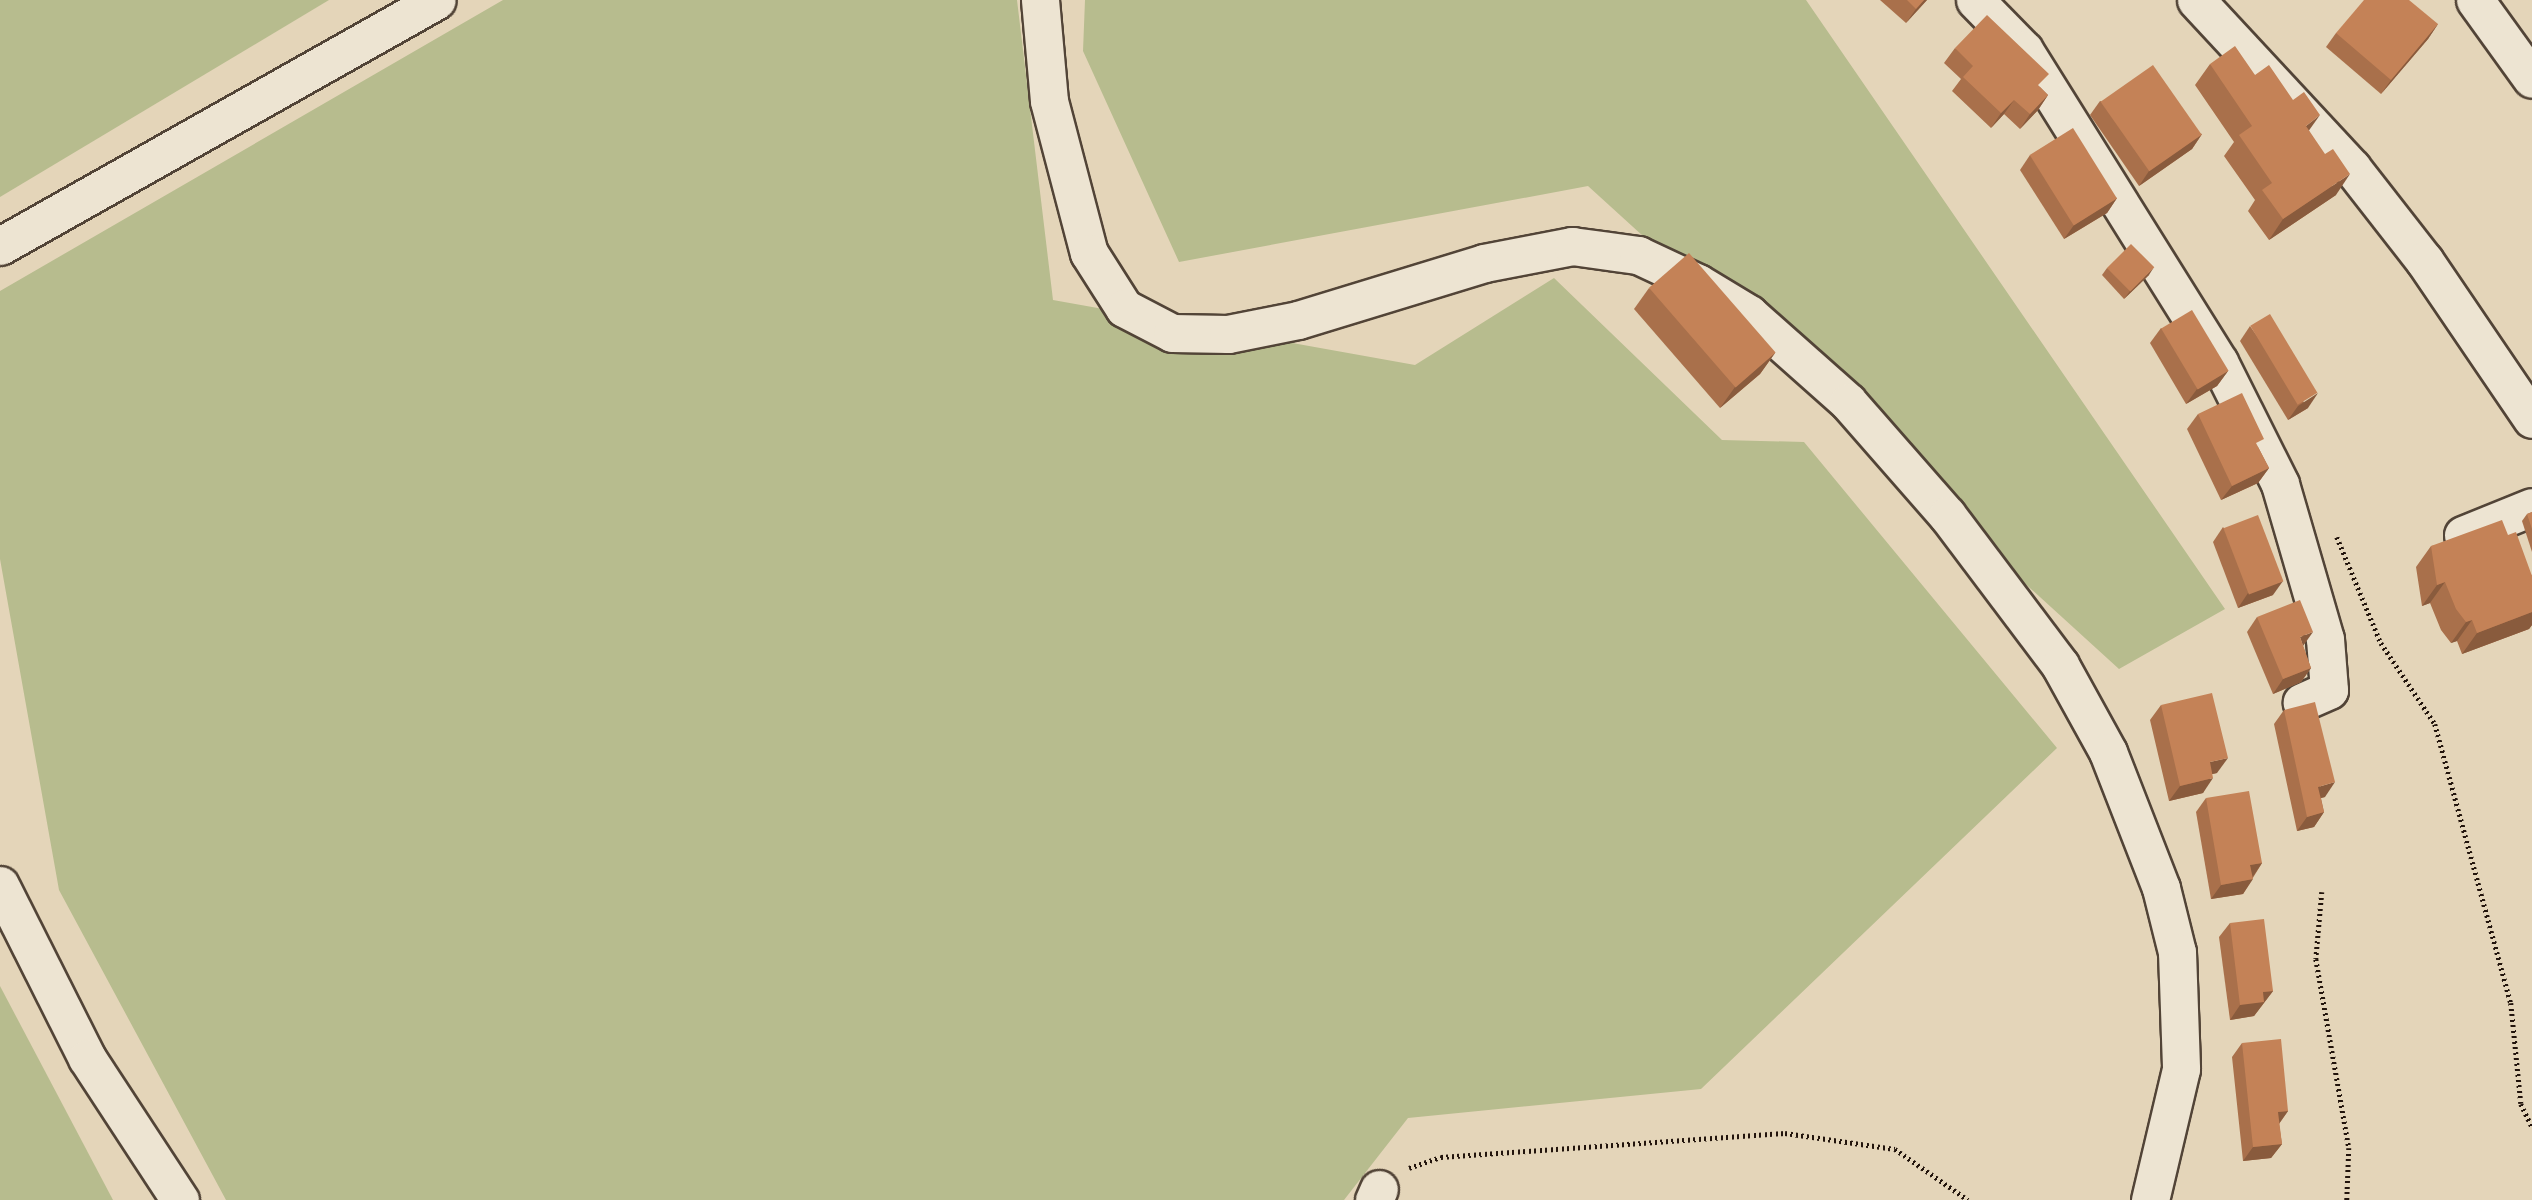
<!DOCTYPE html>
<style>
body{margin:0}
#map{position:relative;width:2532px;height:1200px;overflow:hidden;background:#e4d5b9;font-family:"IM FELL Double Pica",serif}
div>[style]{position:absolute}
.green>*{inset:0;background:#b7bc8e}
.path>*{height:4.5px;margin-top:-2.25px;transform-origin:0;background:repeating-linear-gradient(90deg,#22140c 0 2px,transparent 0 5.5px)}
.roads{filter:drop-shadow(2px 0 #524437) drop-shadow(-2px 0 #524437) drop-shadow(0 2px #524437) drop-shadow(0 -2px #524437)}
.minor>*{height:37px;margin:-18.5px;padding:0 18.5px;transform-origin:18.5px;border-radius:18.5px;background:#ede4d2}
.wall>*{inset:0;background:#a9704b}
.shaded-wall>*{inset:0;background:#895b3d}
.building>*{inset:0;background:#c48257;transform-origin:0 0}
span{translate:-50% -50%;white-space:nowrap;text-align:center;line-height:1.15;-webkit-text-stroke:7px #ede4d2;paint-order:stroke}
</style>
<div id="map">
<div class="green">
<i style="clip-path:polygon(0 0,329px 0,0 197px)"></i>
<i style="clip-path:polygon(503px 0,1017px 0,1053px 300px,1415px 365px,1554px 278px,1722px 440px,1804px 442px,2057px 748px,1701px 1089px,1408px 1118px,1344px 1200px,226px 1200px,59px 890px,0 559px,0 291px)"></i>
<i style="clip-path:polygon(1085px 0,1806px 0,2225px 609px,2119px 669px,1588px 186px,1179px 262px,1083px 51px)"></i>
<i style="clip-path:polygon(0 986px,113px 1200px,0 1200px)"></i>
</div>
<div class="path">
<i style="left:2337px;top:537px;width:115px;rotate:67.5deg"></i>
<i style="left:2381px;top:643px;width:97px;rotate:56.3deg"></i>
<i style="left:2435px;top:724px;width:289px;rotate:74.8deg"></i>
<i style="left:2511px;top:1003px;width:101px;rotate:84.3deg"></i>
<i style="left:2521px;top:1104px;width:25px;rotate:64deg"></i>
<i style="left:2322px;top:892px;width:67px;rotate:95.1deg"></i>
<i style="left:2316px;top:959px;width:192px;rotate:80.1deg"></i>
<i style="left:2349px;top:1148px;width:52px;rotate:92.2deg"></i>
<i style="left:1409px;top:1168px;width:34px;rotate:-19deg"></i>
<i style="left:1441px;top:1157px;width:345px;rotate:-4deg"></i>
<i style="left:1785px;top:1133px;width:111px;rotate:8.3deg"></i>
<i style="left:1895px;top:1149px;width:89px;rotate:34.9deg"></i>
</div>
<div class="roads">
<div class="minor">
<i style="left:1040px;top:0;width:101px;rotate:84.9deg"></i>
<i style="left:1049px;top:101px;width:157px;rotate:75.3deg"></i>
<i style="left:1089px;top:253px;width:65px;rotate:57.5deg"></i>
<i style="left:1124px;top:308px;width:54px;rotate:27.5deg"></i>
<i style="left:1172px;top:333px;width:56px;rotate:1deg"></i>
<i style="left:1228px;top:334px;width:71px;rotate:-11.3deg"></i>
<i style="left:1298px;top:320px;width:195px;rotate:-17deg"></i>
<i style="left:1484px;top:263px;width:90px;rotate:-10.9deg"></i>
<i style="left:1572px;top:246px;width:67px;rotate:7.8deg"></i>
<i style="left:1638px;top:255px;width:66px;rotate:25deg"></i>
<i style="left:1698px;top:283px;width:60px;rotate:31.3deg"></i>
<i style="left:1749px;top:314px;width:132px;rotate:41.6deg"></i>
<i style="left:1848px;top:402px;width:150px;rotate:48.8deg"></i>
<i style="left:1947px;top:515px;width:188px;rotate:53deg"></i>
<i style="left:2060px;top:665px;width:99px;rotate:61.1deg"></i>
<i style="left:2108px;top:752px;width:146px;rotate:68.7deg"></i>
<i style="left:2161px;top:888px;width:66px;rotate:76deg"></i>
<i style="left:2177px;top:952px;width:117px;rotate:88deg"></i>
<i style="left:2181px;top:1069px;width:135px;rotate:103.3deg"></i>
<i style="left:1975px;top:0;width:70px;rotate:45.6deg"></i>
<i style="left:2024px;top:50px;width:368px;rotate:58deg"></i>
<i style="left:2219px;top:362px;width:136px;rotate:63.4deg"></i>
<i style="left:2280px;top:484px;width:161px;rotate:73.8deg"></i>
<i style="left:2325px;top:639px;width:51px;rotate:85.5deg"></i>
<i style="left:2329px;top:690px;width:30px;rotate:156deg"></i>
<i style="left:2196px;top:0;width:229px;rotate:47.1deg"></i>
<i style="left:2352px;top:168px;width:117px;rotate:52deg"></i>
<i style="left:2424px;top:260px;width:192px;rotate:55.8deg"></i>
<i style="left:2475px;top:0;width:97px;rotate:54.2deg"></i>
<i style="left:0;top:246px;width:501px;rotate:-29.38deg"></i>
<i style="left:2463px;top:535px;width:74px;rotate:-22.1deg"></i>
<i style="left:0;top:885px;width:194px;rotate:63.3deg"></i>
<i style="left:87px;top:1058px;width:170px;rotate:56.8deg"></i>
<i style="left:1374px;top:1200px;width:12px;rotate:-66deg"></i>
</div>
</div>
<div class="wall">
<i style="clip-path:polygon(1880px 0,1927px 0,1906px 23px)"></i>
<i style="clip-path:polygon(2438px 24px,2428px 39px,2381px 94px,2326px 47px,2336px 33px)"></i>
<i style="clip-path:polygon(1955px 48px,2040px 87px,2048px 95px,2038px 110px,2020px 129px,2004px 114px,1991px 128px,1952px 91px,1961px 79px,1944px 63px)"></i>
<i style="clip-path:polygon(2210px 64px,2255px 75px,2309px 131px,2336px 195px,2269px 240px,2248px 211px,2255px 200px,2224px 156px,2234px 142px,2195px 85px)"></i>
<i style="clip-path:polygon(2100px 101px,2202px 134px,2192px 149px,2139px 186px,2090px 115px)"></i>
<i style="clip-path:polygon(2030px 155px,2117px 198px,2107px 213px,2064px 239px,2020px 170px)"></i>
<i style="clip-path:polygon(2107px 268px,2149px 275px,2124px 299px,2102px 275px)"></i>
<i style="clip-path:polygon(1649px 288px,1775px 353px,1760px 374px,1720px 408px,1634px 309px)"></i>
<i style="clip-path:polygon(2250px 326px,2308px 408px,2288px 420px,2240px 341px)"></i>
<i style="clip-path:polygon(2161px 328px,2228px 371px,2217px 386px,2186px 404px,2150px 343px)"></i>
<i style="clip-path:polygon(2198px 414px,2258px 447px,2269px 468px,2258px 483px,2221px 500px,2187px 429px)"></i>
<i style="clip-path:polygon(2532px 512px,2532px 552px,2522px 521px,2527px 514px)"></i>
<i style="clip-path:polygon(2223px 527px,2273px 595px,2238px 608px,2213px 542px)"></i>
<i style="clip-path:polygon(2508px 535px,2532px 576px,2532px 625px,2529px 629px,2462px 654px,2457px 641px,2451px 643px,2441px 630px,2430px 603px,2422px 606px,2416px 567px,2431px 546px)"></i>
<i style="clip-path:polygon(2257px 617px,2303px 646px,2311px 668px,2301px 682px,2273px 694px,2247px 632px)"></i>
<i style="clip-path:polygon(2161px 705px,2217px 773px,2212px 774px,2203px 793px,2169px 801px,2150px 720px)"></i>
<i style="clip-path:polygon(2284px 710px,2325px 797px,2321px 798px,2324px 812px,2314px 827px,2297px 831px,2274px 724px)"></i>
<i style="clip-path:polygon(2206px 798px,2262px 863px,2243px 894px,2211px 899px,2196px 812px)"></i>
<i style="clip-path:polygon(2230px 923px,2273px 991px,2254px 1016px,2230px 1020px,2219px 937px)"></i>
<i style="clip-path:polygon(2242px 1043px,2288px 1111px,2279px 1124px,2282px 1144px,2271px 1158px,2243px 1161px,2232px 1057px)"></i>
</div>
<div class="shaded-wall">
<i style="clip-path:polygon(1924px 0,1927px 0,1906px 23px,1916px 9px)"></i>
<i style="clip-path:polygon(2438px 24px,2428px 39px,2381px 94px,2391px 80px)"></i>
<i style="clip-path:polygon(2048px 95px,2038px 110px,2020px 129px,2030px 114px)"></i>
<i style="clip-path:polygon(2014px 100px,2004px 114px,1991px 128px,2001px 113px)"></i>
<i style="clip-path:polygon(2320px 115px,2305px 136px,2306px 126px)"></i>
<i style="clip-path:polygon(2202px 134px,2192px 149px,2139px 186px,2149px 171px)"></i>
<i style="clip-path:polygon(2350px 174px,2336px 195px,2269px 240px,2283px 219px)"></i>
<i style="clip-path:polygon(2117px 198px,2107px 213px,2064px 239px,2074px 225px)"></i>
<i style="clip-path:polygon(2154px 267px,2149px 275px,2124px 299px,2130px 291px)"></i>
<i style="clip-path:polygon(1775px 353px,1760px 374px,1720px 408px,1735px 387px)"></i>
<i style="clip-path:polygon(2228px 371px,2217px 386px,2186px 404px,2197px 389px)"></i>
<i style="clip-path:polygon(2318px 393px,2308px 408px,2288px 420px,2298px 406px)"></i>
<i style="clip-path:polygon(2269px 468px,2258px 483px,2221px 500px,2232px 486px)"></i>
<i style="clip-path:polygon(2283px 581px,2273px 595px,2238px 608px,2248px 593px)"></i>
<i style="clip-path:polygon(2445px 582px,2430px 603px,2422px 606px,2437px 585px)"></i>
<i style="clip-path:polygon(2532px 612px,2532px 625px,2529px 629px,2462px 654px,2477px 633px)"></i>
<i style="clip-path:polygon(2472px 620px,2457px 641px,2451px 643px,2466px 622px)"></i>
<i style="clip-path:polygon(2313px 632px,2303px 646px,2300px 637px)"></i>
<i style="clip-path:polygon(2311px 668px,2301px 682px,2273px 694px,2283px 679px)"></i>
<i style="clip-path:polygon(2228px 758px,2217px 773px,2199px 777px,2210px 762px)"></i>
<i style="clip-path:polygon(2213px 778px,2203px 793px,2169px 801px,2180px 786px)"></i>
<i style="clip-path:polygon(2335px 782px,2325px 797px,2308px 801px,2318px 787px)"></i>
<i style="clip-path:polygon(2324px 812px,2314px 827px,2297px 831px,2307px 817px)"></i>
<i style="clip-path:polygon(2262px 863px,2252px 878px,2250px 865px)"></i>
<i style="clip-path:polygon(2253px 879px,2243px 894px,2211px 899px,2221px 885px)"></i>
<i style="clip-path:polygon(2273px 991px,2254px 1016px,2230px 1020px,2240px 1005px,2263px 992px)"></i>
<i style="clip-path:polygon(2288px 1111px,2278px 1125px,2278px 1112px)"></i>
<i style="clip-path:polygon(2282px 1144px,2271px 1158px,2243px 1161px,2253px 1147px)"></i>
</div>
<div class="building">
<i style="clip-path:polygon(1907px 0,1924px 0,1916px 9px)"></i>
<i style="clip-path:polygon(2364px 0,2409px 0,2438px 24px,2391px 80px,2336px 33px)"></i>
<i style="clip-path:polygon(1987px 15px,2049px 74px,2038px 85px,2048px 95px,2030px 114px,2014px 100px,2001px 113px,1963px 77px,1973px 66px,1955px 48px)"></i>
<i style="clip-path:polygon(2235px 46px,2255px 75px,2269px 65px,2293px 100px,2304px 92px,2320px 115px,2306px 126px,2325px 154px,2333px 149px,2350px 174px,2283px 219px,2262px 190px,2272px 183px,2239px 135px,2252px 126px,2210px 64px)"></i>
<i style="left:2153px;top:65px;width:85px;height:64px;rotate:55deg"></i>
<i style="left:2073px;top:128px;width:83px;height:51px;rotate:58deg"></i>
<i style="left:2131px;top:244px;width:33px;height:34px;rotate:45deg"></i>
<i style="left:1689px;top:253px;width:132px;height:53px;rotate:49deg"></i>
<i style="left:2192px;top:310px;width:71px;height:36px;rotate:59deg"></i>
<i style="left:2270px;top:314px;width:92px;height:23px;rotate:59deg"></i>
<i style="clip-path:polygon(2242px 393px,2264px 439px,2256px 443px,2269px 468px,2232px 486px,2198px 414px)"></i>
<i style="clip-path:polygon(2532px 512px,2532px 529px,2527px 514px)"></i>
<i style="left:2258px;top:515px;width:71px;height:37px;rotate:69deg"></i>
<i style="clip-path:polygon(2502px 520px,2508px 535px,2516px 532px,2532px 576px,2532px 612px,2477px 633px,2472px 620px,2466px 622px,2456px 609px,2445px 582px,2437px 585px,2431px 546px)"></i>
<i style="clip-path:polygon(2300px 600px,2313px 632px,2300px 637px,2311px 668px,2283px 679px,2257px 617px)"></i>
<i style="clip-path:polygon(2212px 693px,2228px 758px,2210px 762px,2213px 778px,2180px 786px,2161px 705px)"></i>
<i style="clip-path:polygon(2315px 702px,2335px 782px,2318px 787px,2324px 812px,2307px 817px,2284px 710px)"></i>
<i style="clip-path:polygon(2249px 791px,2262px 863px,2250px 865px,2253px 879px,2221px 885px,2206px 798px)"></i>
<i style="clip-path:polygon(2264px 919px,2273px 991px,2263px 992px,2264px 1002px,2240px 1005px,2230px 923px)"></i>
<i style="clip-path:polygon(2281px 1039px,2288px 1111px,2278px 1112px,2282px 1144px,2253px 1147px,2242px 1043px)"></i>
</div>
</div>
